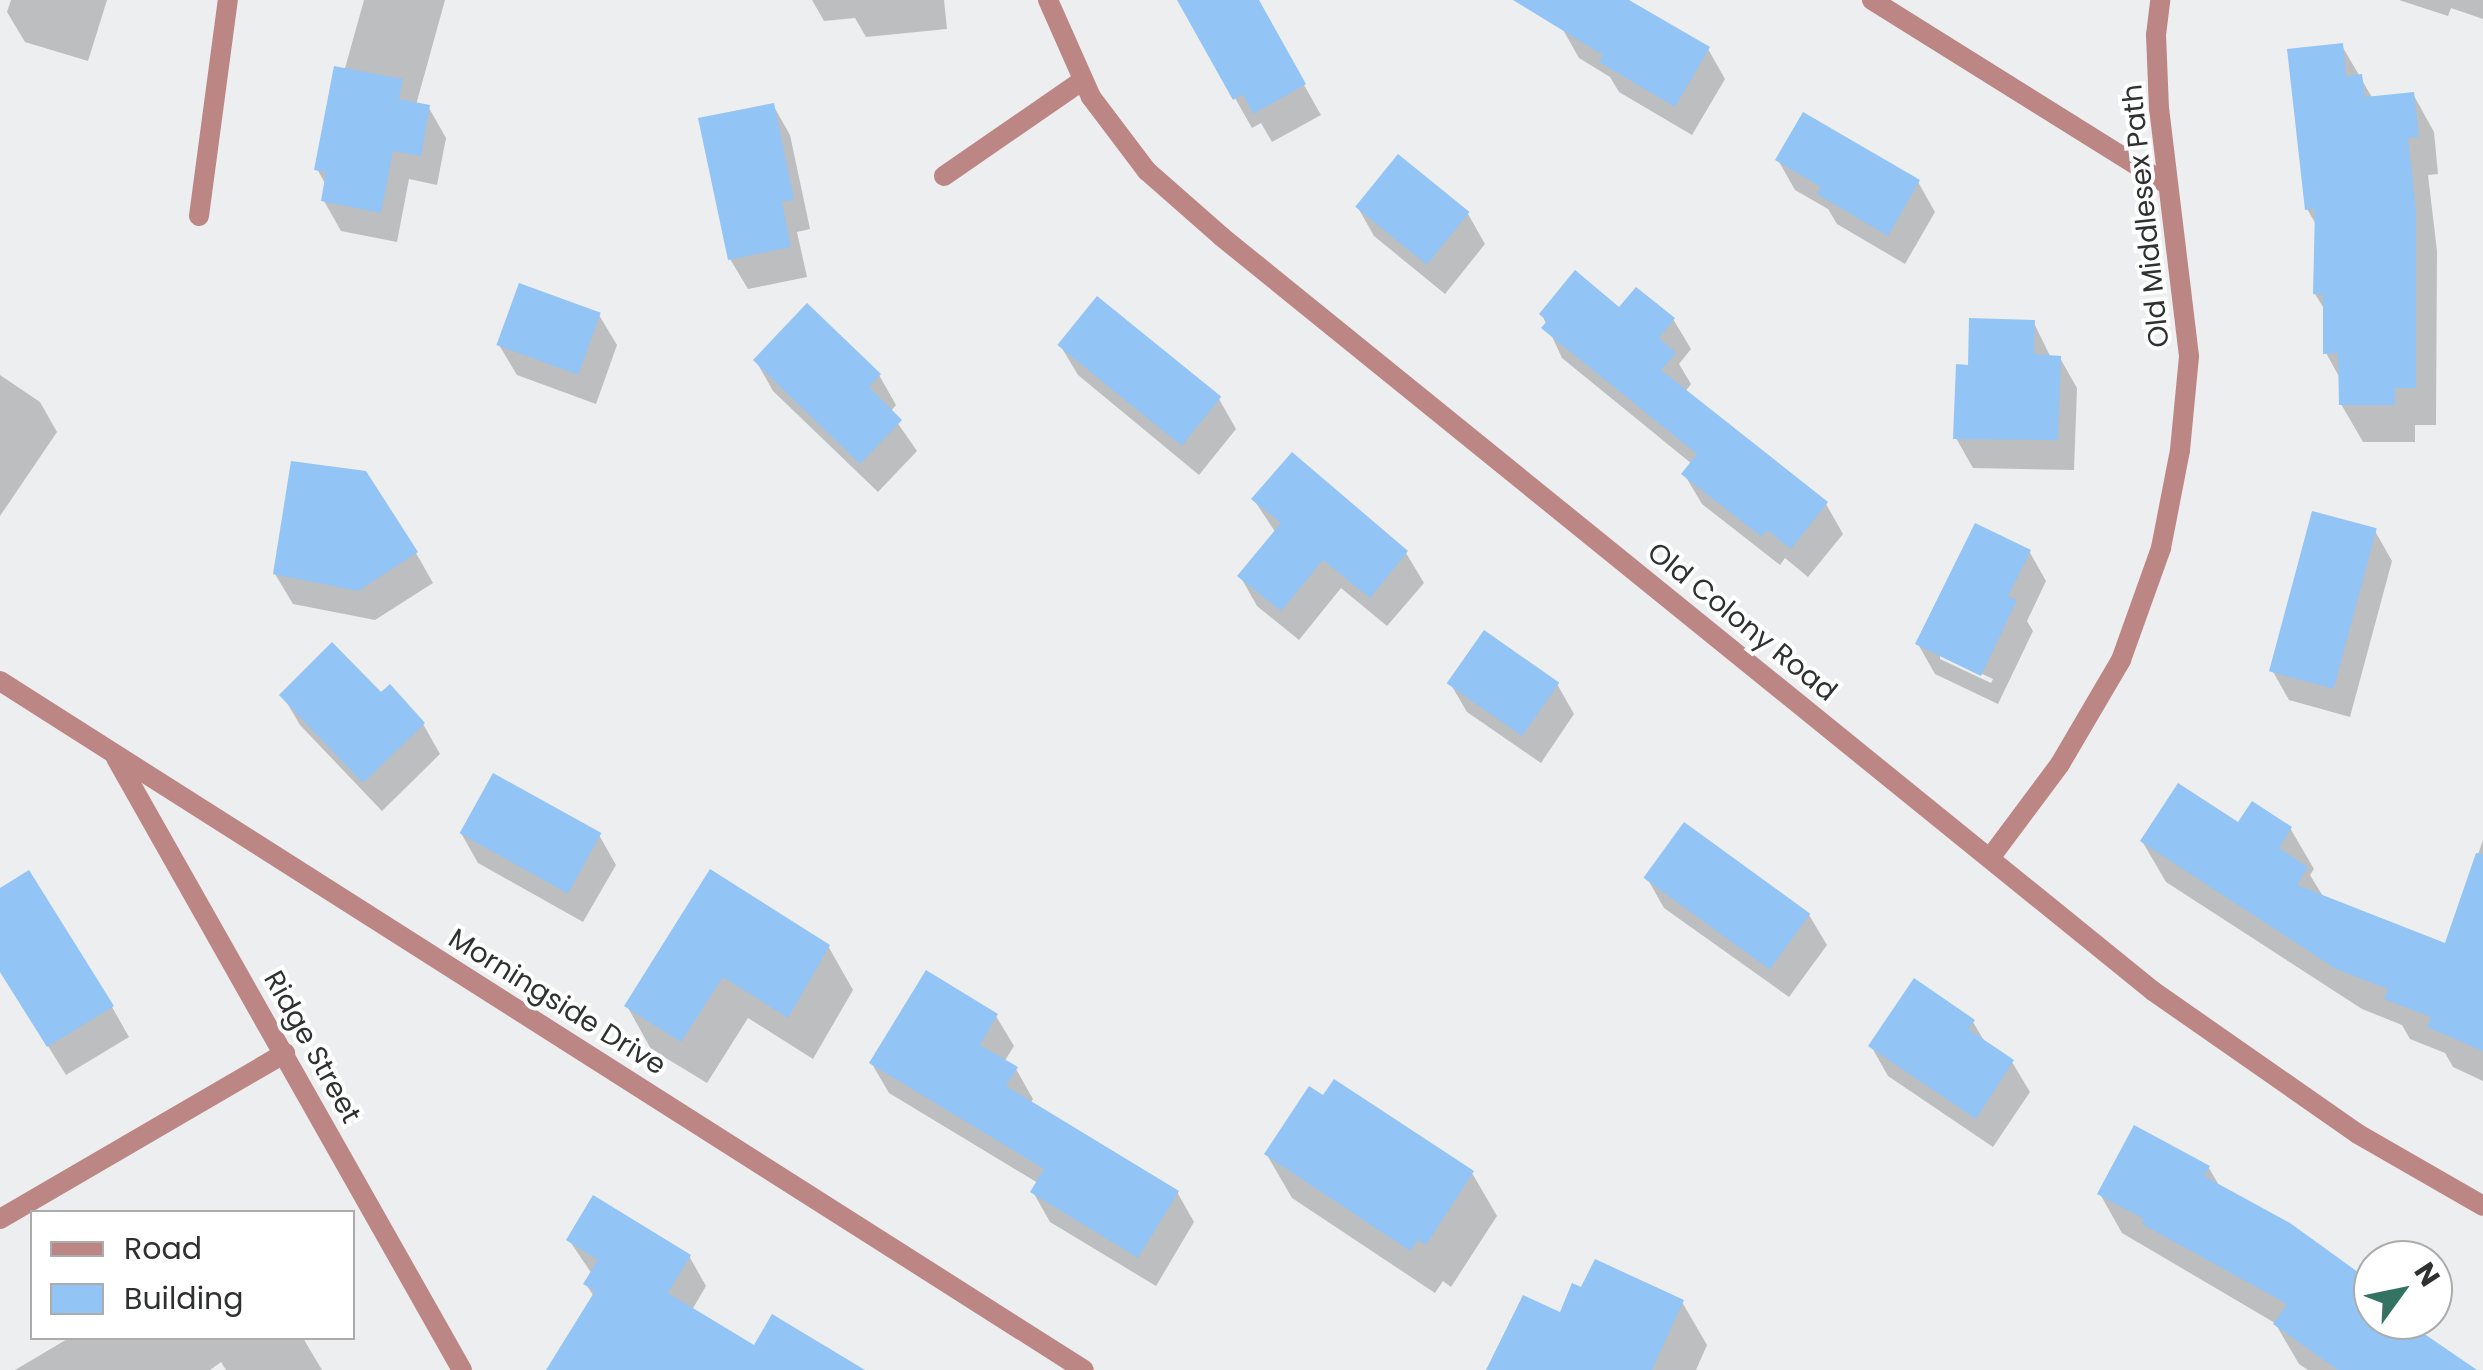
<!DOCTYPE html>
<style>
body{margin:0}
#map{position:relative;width:2483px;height:1370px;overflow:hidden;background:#edeeef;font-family:Poppins,sans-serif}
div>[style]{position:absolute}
.shadow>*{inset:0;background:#0003}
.building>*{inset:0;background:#92c4f5;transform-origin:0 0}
.minor>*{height:20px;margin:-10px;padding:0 10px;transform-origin:10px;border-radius:10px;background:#bc8685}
span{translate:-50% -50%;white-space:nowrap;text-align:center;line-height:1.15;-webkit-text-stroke:8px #fff;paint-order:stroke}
.street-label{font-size:28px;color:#2f3030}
.legend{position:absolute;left:30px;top:1210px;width:325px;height:130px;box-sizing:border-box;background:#fff;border:2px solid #acacac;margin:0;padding:12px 18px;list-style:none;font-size:30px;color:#2f3030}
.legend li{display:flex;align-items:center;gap:20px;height:50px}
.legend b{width:50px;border:2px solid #acacac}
.north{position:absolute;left:2353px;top:1240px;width:100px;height:100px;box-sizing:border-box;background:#fff;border:2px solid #acacac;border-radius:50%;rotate:57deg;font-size:28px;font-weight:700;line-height:40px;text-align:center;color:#2f3030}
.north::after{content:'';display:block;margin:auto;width:35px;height:45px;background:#347361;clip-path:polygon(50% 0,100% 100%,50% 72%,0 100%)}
</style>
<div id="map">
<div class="shadow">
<i style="clip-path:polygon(11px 0,107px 0,88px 61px,25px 42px,7px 12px)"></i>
<i style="clip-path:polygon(364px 0,445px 0,416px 105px,429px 108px,446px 138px,437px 185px,409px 179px,397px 242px,341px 231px,324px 201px,326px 185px,317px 169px)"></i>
<i style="clip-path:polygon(812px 0,944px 0,947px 29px,866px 37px,855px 18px,824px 21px)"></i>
<i style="clip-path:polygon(1201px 0,1256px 0,1321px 115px,1272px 142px,1261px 123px,1252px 128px,1185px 10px)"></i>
<i style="clip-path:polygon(1577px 0,1609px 0,1708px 49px,1725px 79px,1692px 135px,1619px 92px,1610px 77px,1579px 58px,1562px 28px)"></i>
<i style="clip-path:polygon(2399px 0,2483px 0,2483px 19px,2451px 8px,2448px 16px)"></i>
<i style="clip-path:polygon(2342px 46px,2373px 99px,2413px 94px,2434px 132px,2438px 174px,2428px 175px,2437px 251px,2436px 425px,2415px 425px,2415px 442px,2363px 442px,2341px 404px,2341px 380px,2326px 353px,2326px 312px,2315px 294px,2317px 226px,2307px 209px)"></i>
<i style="clip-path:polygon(773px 105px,790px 135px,810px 229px,797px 232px,807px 277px,748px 289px,730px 259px)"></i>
<i style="clip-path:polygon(1778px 160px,1918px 182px,1935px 212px,1905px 264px,1837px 224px,1828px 209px,1795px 190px)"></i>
<i style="clip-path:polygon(1357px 206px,1468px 214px,1485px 244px,1445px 294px,1374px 236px)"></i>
<i style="clip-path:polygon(1619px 310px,1673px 319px,1691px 349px,1679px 364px,1691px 384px,1685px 392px,1826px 504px,1843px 534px,1808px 577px,1785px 558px,1780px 565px,1702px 504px,1684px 474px,1692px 464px,1562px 358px,1542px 315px)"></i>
<i style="clip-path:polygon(599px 315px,617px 345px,596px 404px,517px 375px,499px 345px)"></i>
<i style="clip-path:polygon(2034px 323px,2051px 358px,2060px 358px,2077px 388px,2074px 470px,1973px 468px,1956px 438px,1970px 367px)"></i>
<i style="clip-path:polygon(1060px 345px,1219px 399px,1236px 429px,1199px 475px,1078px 375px)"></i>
<i style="clip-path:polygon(756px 361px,879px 375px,896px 405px,890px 412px,917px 451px,878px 492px,773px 391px)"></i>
<i style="clip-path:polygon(0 375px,40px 402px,57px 432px,0 516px)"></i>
<i style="clip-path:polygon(1292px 456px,1406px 553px,1424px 583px,1387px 626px,1341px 588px,1299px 640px,1257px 606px,1240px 576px,1276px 533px,1254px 500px)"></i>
<i style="clip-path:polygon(2375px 531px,2392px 561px,2350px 717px,2289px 700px,2272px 670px)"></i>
<i style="clip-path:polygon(evenodd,2029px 551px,2046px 581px,2027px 621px,2033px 631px,1998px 704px,1935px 674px,1918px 644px,2029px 551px,1940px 654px,1993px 679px,1991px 683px,1940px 659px,1940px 654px)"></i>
<i style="clip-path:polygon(416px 553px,433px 583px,375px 620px,293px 604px,275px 574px)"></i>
<i style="clip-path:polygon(1450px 683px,1557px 684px,1574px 714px,1541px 763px,1467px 712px)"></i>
<i style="clip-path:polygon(381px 695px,423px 724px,440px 754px,382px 811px,300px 725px,283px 696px)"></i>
<i style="clip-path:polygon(2239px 826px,2290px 828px,2314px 869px,2310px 875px,2324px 898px,2446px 946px,2483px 840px,2483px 1081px,2453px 1067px,2445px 1053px,2410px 1039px,2402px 1025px,2362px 1009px,2166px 882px,2142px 841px)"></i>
<i style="clip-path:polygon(461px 833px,599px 835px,616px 865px,583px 922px,478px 863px)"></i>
<i style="clip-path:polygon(711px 872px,828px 946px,853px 990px,813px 1059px,748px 1018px,707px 1083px,651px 1049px,627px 1006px)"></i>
<i style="clip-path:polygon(1647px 878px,1809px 915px,1827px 945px,1789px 997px,1664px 908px)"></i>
<i style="clip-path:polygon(0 891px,112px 1007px,129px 1037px,66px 1075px,0 969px)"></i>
<i style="clip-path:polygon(996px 1016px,1014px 1046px,1004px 1062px,1016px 1069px,1033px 1099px,1030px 1104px,1177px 1192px,1194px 1222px,1156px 1286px,1050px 1222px,1033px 1192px,1038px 1183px,889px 1093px,872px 1064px)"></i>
<i style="clip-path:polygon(1973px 1022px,1986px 1044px,2012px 1062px,2030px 1092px,1993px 1147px,1888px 1076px,1871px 1046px)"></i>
<i style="clip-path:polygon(1267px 1155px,1472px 1173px,1497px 1216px,1451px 1287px,1443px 1281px,1435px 1293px,1292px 1198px)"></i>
<i style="clip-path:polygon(2209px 1168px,2220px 1187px,2373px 1286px,2373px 1320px,2400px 1320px,2472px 1370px,2308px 1370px,2299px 1364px,2275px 1323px,2122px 1233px,2100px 1194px)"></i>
<i style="clip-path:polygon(569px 1240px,689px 1256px,706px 1286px,692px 1310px,755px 1348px,861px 1370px,563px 1370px,594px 1297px,586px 1284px,592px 1274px)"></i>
<i style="clip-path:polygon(1682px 1302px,1707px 1345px,1696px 1370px,1489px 1370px,1561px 1315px)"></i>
<i style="clip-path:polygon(69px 1338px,303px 1338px,322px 1370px,226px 1370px,221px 1362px,210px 1370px,15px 1370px)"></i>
</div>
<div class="building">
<i style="clip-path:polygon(1177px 0,1259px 0,1306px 84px,1253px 114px,1243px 94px,1233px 100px)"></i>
<i style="clip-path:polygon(1513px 0,1629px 0,1710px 47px,1675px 107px,1599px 62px,1603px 55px)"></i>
<i style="clip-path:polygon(2343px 43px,2346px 76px,2362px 74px,2365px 97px,2414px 92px,2419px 137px,2408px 138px,2416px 211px,2416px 388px,2395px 388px,2395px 405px,2339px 405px,2338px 353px,2323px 354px,2323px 295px,2313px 294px,2315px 209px,2305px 210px,2287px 49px)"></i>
<i style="clip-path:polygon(334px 66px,403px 79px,399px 99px,430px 105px,421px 156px,393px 151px,381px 213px,321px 201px,326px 172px,314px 170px)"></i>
<i style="clip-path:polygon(774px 103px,794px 199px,782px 202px,791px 247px,728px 260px,698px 118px)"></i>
<i style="clip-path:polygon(1803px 112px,1920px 180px,1888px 236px,1817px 194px,1821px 187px,1775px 160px)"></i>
<i style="left:1398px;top:154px;width:92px;height:68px;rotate:39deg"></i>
<i style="clip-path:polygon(1575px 270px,1619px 307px,1636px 287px,1675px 318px,1659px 338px,1676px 353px,1661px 370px,1828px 502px,1791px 549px,1767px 530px,1762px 537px,1681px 474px,1697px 454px,1541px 328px,1547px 321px,1539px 314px)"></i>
<i style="left:519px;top:283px;width:87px;height:66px;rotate:20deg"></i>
<i style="left:1097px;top:296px;width:160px;height:63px;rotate:39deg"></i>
<i style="clip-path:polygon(807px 303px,881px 374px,869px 387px,902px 420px,860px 464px,753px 360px)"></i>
<i style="clip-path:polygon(1969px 318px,2035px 320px,2034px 354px,2061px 356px,2058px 440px,1953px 439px,1956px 364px,1968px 365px)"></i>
<i style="clip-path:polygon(1292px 452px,1408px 551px,1370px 598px,1323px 560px,1281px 611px,1237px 576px,1281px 523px,1251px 499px)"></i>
<i style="clip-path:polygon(291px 461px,366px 471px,418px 552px,358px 591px,273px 574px)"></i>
<i style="left:2312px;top:511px;width:67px;height:166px;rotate:15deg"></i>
<i style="clip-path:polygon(1975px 523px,2031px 550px,2008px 596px,2017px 600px,1981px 676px,1915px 644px)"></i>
<i style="left:1484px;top:630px;width:92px;height:65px;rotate:35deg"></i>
<i style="clip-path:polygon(332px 642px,381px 692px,390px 684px,425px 723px,363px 783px,279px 695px)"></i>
<i style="left:493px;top:773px;width:124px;height:69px;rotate:29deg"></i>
<i style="clip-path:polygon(2178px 783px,2238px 822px,2252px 801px,2292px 827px,2279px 848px,2308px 867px,2297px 885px,2445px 943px,2476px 853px,2483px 854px,2483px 1051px,2427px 1027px,2431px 1017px,2384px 999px,2388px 989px,2336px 969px,2140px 841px)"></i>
<i style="left:1684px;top:822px;width:156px;height:69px;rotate:36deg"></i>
<i style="clip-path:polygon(710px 869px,830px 945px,788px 1018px,723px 977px,681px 1042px,624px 1006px)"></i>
<i style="clip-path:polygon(29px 870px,114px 1006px,47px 1047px,0 972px,0 888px)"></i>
<i style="clip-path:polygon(926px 970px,998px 1014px,980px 1045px,1018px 1067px,1006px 1086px,1179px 1191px,1138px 1258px,1030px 1192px,1044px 1169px,869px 1063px)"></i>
<i style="clip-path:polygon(1914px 978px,1975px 1020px,1968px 1029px,2014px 1060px,1976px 1119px,1868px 1046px)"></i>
<i style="clip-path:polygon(1334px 1079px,1474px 1171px,1426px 1245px,1418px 1240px,1410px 1251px,1264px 1154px,1309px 1086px,1323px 1095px)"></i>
<i style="clip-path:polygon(2134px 1125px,2210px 1166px,2204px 1176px,2290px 1223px,2373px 1283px,2373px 1320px,2404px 1320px,2477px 1370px,2338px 1370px,2273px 1324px,2287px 1304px,2142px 1224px,2144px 1219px,2097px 1194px)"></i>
<i style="clip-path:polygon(593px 1195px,691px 1255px,668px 1293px,754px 1345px,772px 1314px,865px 1370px,546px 1370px,595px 1291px,583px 1284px,598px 1260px,566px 1240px)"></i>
<i style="clip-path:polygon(1595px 1259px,1684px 1300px,1652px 1370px,1486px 1370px,1523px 1295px,1560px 1312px,1572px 1283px,1581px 1287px)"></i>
</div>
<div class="minor">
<i style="left:1048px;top:0;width:106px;rotate:66.1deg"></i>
<i style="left:1091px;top:97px;width:93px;rotate:52.9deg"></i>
<i style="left:1147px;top:171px;width:100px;rotate:41.3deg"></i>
<i style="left:1222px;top:237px;width:1198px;rotate:39deg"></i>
<i style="left:2153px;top:991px;width:250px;rotate:34.9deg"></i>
<i style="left:2358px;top:1134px;width:144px;rotate:29.9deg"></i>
<i style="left:1872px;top:0;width:347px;rotate:32deg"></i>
<i style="left:944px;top:176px;width:169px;rotate:-34.6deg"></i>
<i style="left:199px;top:216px;width:218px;rotate:-82.4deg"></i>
<i style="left:0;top:681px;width:1284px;rotate:32.44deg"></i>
<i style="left:116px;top:758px;width:703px;rotate:60.52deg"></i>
<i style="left:1990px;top:858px;width:117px;rotate:-53.3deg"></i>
<i style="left:2060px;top:764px;width:121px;rotate:-59.6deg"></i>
<i style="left:2121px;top:660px;width:119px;rotate:-70.3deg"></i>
<i style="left:2161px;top:548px;width:100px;rotate:-79deg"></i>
<i style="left:2180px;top:450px;width:94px;rotate:-84.5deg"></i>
<i style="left:2189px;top:356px;width:249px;rotate:-96.9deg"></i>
<i style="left:2159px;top:109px;width:74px;rotate:-92.3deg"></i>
<i style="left:2156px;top:35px;width:35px;rotate:-83deg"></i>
<i style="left:0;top:1219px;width:330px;rotate:-30.2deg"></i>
</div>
<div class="street-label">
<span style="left:2146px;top:216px;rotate:-96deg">Old Middlesex Path</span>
<span style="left:1742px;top:622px;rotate:39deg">Old Colony Road</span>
<span style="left:557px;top:1002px;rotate:32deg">Morningside Drive</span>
<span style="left:312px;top:1047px;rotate:61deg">Ridge Street</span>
</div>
<ul class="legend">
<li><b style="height:12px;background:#bc8685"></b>Road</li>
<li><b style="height:28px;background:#92c4f5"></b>Building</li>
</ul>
<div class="north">N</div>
</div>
